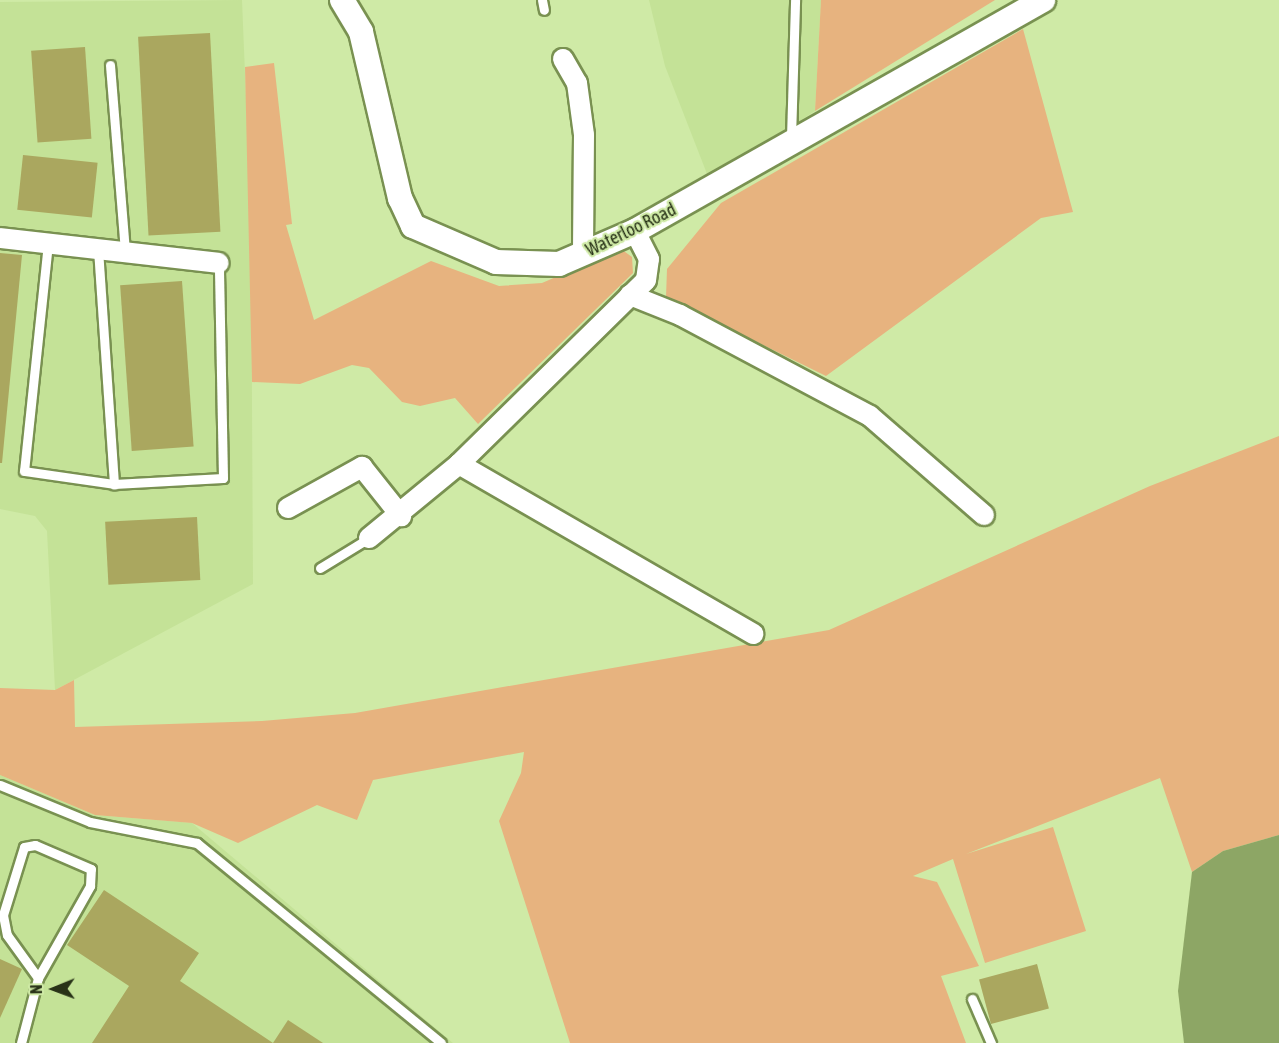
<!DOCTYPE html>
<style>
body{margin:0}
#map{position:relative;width:1279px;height:1043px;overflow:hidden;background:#cfeaa6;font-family:"Asap Condensed",sans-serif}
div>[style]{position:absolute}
.built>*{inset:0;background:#c4e297}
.green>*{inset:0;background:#e7b37f}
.water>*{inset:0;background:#8da665}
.building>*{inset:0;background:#aaa75f;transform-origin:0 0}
.roads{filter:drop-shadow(2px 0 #799151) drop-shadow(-2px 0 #799151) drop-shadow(0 2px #799151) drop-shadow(0 -2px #799151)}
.service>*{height:9px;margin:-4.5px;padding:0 4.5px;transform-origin:4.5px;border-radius:4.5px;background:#fff}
.minor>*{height:20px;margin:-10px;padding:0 10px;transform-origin:10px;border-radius:10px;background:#fff}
.tertiary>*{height:24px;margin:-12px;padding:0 12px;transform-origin:12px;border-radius:12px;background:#fff}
span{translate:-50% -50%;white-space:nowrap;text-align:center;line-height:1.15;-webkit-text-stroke:4.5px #cfeaa6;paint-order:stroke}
.street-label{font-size:18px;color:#283217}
.north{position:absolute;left:24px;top:959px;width:60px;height:60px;-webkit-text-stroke:4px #cfeaa6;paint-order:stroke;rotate:269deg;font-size:16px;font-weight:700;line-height:24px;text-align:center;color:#283217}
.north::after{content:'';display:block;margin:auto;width:21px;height:27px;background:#283217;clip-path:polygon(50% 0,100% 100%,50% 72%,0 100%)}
</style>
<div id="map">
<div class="built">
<i style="clip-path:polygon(242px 0,251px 222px,253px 584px,55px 690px,47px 531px,35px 516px,0 509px,0 2px)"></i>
<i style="clip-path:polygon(649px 0,821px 0,815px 111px,709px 179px,665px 66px)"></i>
<i style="clip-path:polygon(0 775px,95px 815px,192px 823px,453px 1043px,0 1043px)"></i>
</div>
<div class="green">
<i style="clip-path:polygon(821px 0,995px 0,815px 111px)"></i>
<i style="clip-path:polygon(1023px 29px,1073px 212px,1041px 218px,826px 376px,666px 297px,667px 269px,721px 203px)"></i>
<i style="clip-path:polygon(274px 63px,292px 224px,286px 225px,314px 320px,431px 261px,499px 286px,542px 283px,621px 249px,632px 257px,633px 273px,478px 424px,455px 398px,420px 406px,402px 402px,369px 368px,352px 365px,300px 384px,252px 382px,245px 67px)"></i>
<i style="clip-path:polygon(1279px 436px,1279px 835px,1223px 851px,1192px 872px,1160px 778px,966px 854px,1053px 827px,1086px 931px,985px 963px,953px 859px,913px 876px,937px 882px,979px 966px,941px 976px,966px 1043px,570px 1043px,499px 821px,521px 773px,524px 752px,373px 780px,357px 820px,317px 805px,238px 843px,192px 823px,95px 815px,0 775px,0 688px,55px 690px,74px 680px,75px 727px,262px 721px,355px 713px,829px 630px,1150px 486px)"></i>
</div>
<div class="water">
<i style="clip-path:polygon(1279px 835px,1279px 1043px,1184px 1043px,1178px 991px,1192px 872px,1223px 851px)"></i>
</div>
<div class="building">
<i style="left:210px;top:33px;width:199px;height:72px;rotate:87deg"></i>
<i style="left:85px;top:47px;width:92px;height:54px;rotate:86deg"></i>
<i style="left:23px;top:155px;width:75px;height:55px;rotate:6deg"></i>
<i style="clip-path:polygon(0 253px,22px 255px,2px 463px,0 463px)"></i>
<i style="left:182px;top:281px;width:166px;height:62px;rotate:86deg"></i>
<i style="left:197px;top:517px;width:63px;height:92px;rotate:87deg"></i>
<i style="clip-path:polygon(104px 890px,199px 953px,180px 981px,273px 1043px,92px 1043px,129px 986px,67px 945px)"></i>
<i style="clip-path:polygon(0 959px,22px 969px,0 1018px)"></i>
<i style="left:1037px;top:964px;width:46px;height:60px;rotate:75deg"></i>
<i style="clip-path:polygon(288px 1020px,323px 1043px,273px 1043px)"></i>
</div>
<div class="roads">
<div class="service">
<i style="left:542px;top:0;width:10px;rotate:79deg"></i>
<i style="left:110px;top:65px;width:188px;rotate:85.4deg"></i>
<i style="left:791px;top:138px;width:138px;rotate:-88.3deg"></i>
<i style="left:48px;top:243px;width:229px;rotate:96deg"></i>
<i style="left:24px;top:471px;width:91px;rotate:8.2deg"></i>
<i style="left:98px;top:249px;width:236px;rotate:86.1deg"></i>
<i style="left:114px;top:484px;width:109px;rotate:-3.2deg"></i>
<i style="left:223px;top:478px;width:215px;rotate:-91.1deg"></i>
<i style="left:320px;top:568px;width:57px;rotate:-31.5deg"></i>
<i style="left:0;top:785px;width:97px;rotate:22.3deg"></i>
<i style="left:90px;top:822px;width:109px;rotate:11.1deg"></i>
<i style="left:197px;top:843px;width:315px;rotate:39.3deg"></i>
<i style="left:972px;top:999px;width:48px;rotate:66.6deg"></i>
<i style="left:21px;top:1043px;width:67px;rotate:-75.3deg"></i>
<i style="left:38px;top:978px;width:106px;rotate:-60.5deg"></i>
<i style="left:90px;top:886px;width:17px;rotate:-87deg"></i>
<i style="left:91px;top:869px;width:61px;rotate:-156.8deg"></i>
<i style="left:35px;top:845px;width:11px;rotate:170deg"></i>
<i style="left:24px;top:847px;width:71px;rotate:107.2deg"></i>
<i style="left:3px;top:915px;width:20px;rotate:79deg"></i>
<i style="left:7px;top:935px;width:53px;rotate:54.2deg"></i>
</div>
<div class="minor">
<i style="left:563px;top:59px;width:28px;rotate:60deg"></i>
<i style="left:577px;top:83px;width:52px;rotate:82.3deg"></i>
<i style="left:584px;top:135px;width:119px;rotate:90.5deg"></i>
<i style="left:0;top:238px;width:220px;rotate:6.5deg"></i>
<i style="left:630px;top:295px;width:54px;rotate:21.8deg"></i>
<i style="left:680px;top:315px;width:215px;rotate:28deg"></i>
<i style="left:870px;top:416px;width:151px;rotate:41deg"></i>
<i style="left:459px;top:464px;width:340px;rotate:30deg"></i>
<i style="left:288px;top:508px;width:85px;rotate:-29deg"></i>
<i style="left:362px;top:467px;width:63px;rotate:51.5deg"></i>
<i style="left:369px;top:538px;width:117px;rotate:-39.4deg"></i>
<i style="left:459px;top:464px;width:262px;rotate:-44.5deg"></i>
<i style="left:646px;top:280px;width:21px;rotate:-82deg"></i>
<i style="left:649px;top:259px;width:31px;rotate:-117deg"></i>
</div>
<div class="tertiary">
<i style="left:342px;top:0;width:37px;rotate:59deg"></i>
<i style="left:361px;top:32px;width:171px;rotate:76.8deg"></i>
<i style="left:400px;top:198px;width:31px;rotate:65deg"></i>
<i style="left:413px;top:226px;width:90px;rotate:23.4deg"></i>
<i style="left:496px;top:262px;width:63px;rotate:1.8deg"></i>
<i style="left:559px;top:264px;width:83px;rotate:-23.5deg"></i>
<i style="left:635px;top:231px;width:469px;rotate:-29.5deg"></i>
</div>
</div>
<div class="street-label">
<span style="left:631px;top:230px;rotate:-26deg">Waterloo Road</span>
</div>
<div class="north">N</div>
</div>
